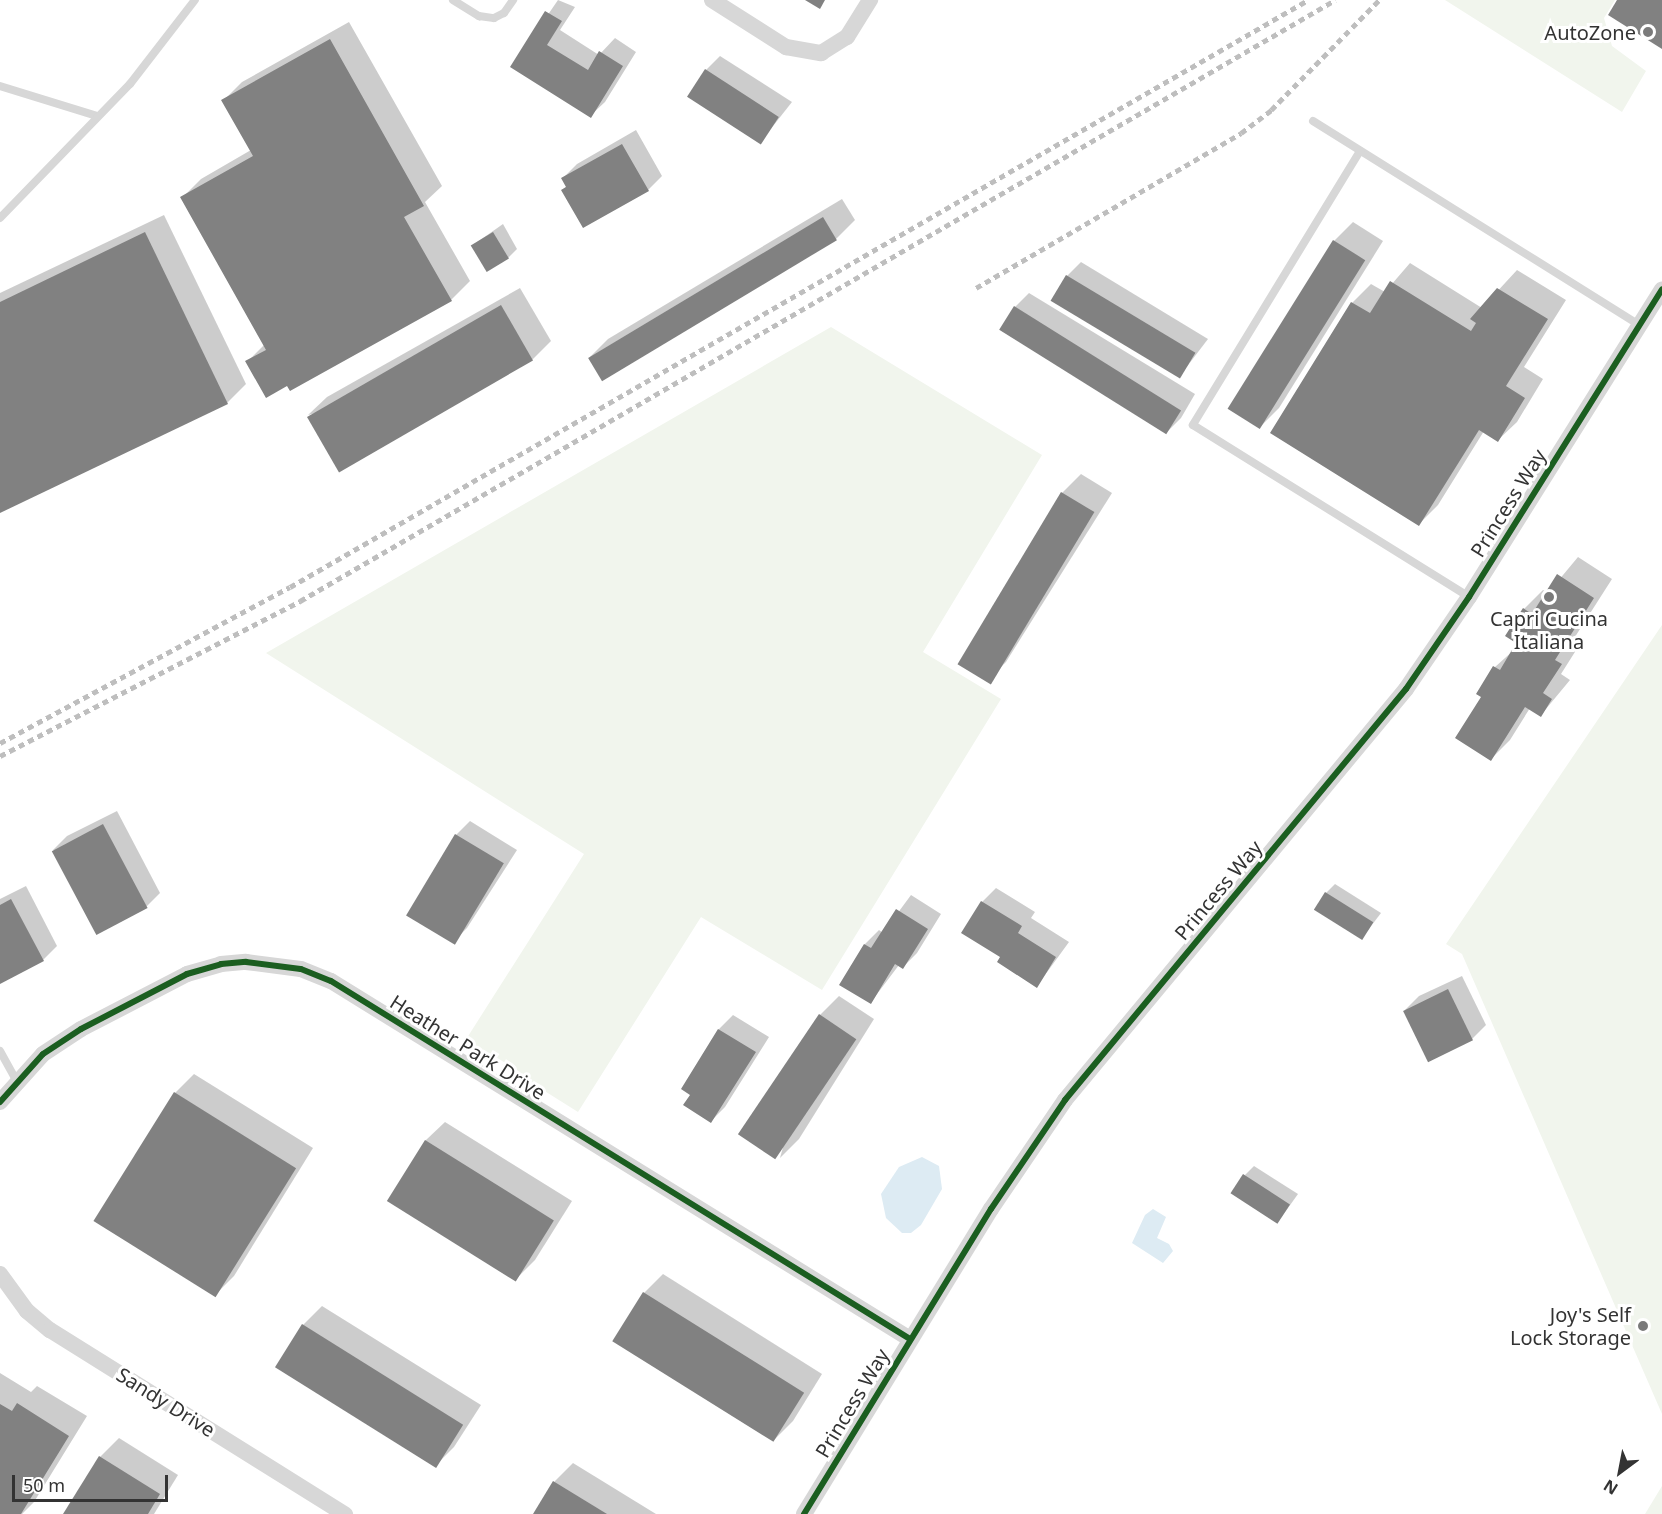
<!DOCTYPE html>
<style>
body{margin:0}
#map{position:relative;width:1662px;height:1514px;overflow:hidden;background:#fff;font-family:"Noto Sans",sans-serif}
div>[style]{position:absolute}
.green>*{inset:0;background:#f1f5ed}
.water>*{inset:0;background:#ddebf3}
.shadow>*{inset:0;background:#0003}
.building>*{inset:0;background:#818181;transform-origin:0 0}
.lane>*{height:8px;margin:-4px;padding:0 4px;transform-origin:4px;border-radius:4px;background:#d7d7d7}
.street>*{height:16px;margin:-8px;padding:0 8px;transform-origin:8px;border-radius:8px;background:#d7d7d7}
.rail>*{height:4.5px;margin-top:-2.25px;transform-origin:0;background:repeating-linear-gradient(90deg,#bebebe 0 6px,transparent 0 10.5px)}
.cycleway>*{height:6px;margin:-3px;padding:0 3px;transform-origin:3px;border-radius:3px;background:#1b5e20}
.dots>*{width:16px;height:16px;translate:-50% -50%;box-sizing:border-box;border:3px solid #fff;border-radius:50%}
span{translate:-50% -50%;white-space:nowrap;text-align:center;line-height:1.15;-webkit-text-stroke:6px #fff;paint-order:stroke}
.poi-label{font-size:20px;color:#333}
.right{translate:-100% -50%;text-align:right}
.street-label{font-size:20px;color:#333}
.north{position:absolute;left:1590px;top:1442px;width:60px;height:60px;-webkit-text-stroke:4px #fff;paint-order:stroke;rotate:212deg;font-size:16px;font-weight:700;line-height:24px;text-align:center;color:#333}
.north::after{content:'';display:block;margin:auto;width:21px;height:27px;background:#333;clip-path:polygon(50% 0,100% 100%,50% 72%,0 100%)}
.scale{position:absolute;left:12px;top:1475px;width:156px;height:27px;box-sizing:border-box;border:3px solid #333;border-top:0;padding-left:8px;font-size:18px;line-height:21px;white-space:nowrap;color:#333;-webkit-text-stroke:4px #fff;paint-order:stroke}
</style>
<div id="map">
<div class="green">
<i style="clip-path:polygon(1445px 0,1615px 0,1604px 18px,1612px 46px,1646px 71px,1622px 112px)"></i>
<i style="clip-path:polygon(831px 327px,1042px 455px,923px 652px,1001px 699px,822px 990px,701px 917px,578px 1112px,465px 1041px,584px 854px,266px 653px)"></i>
<i style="clip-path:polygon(1662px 625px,1662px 1414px,1462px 954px,1446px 944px)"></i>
<i style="clip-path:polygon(1662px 1486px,1662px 1514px,1645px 1514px)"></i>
</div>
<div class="water">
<i style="clip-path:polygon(922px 1157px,939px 1166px,942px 1189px,921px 1225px,911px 1233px,902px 1233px,886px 1218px,881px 1194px,899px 1167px)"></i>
<i style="clip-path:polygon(1153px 1209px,1166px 1217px,1157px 1238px,1169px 1244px,1173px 1251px,1163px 1263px,1132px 1243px,1145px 1215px)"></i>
</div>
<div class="shadow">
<i style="clip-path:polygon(558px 0,575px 7px,560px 30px,599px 55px,615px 38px,636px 52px,605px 102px,590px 116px,512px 67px)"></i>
<i style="clip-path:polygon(349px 22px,442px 186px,425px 202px,470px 281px,451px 300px,288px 384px,247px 362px,265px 344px,182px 198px,201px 179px,251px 150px,223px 101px,242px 82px)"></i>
<i style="clip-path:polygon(720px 56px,792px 102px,762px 140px,706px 70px)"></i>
<i style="clip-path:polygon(636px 130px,662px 176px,648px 190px,563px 190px,567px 186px,563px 178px,577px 164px)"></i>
<i style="clip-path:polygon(842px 199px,855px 220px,836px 239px,589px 358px,608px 339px)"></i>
<i style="clip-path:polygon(164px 215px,246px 384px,227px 403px,0 511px,0 293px)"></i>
<i style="clip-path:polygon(1353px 222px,1383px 241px,1279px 408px,1260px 427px,1334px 241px)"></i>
<i style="clip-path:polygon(503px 224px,517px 249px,508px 258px,473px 245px)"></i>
<i style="clip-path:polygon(1081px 262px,1208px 339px,1179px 377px,1067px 276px)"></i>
<i style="clip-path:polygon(1410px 263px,1482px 308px,1517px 270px,1566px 300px,1524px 367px,1543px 379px,1517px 422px,1498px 440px,1484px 431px,1438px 505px,1419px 524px,1272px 433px,1352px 303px,1371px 284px,1385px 292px)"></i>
<i style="clip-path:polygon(520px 288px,551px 341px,532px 360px,308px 415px,327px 397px)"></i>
<i style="clip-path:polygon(1029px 293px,1195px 394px,1181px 418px,1167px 432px,1015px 307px)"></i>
<i style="clip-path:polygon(1081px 474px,1112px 493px,1006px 662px,987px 681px,1062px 493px)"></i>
<i style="clip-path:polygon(1578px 557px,1612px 579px,1573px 640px,1580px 644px,1561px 674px,1570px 680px,1541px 715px,1530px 708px,1510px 740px,1491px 759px,1483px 697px,1495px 667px,1515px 649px,1524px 609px,1543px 590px,1548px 593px)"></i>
<i style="clip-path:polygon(117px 811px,160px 893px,146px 907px,53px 850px,67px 836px)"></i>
<i style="clip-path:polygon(470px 821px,517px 850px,467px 928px,453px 942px,456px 835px)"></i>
<i style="clip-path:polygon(1335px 884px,1381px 913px,1362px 938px,1326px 893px)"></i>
<i style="clip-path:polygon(26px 886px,57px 946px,43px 960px,0 982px,0 899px)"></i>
<i style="clip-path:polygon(996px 888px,1035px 912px,1031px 918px,1069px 942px,1037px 986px,1002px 956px,982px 902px)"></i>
<i style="clip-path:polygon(911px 895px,941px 914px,917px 953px,903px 967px,899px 965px,871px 1002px,841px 984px,865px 944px,879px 930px,883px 933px)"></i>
<i style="clip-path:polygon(1462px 976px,1486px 1025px,1472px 1039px,1405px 1010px,1419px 996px)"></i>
<i style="clip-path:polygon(839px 996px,874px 1019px,799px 1139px,780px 1158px,820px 1015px)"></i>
<i style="clip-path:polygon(733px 1015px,769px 1037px,725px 1107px,711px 1121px,692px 1094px,683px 1089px,719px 1029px)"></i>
<i style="clip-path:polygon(194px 1074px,313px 1148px,234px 1276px,215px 1295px,96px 1221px,175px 1093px)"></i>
<i style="clip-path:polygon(445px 1122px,572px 1201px,535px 1260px,516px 1279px,389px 1200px,426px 1140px)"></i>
<i style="clip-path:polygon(1254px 1166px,1298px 1194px,1278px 1222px,1245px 1175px)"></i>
<i style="clip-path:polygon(663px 1274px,822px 1374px,793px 1421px,774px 1440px,644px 1293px)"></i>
<i style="clip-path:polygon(322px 1306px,481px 1405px,454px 1447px,435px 1466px,303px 1325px)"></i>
<i style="clip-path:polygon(0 1373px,31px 1392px,37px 1386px,87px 1416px,34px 1502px,22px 1514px,0 1512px)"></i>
<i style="clip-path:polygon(119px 1438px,178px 1475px,154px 1514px,64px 1514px,100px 1457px)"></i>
<i style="clip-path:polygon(573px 1463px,656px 1514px,534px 1514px,555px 1481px)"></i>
</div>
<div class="building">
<i style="clip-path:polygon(805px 0,825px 0,820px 9px)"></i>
<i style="clip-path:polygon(1617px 0,1662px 0,1662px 49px,1608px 15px)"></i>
<i style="clip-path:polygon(545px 11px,562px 21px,547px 45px,588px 70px,599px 51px,623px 66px,591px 118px,510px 67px)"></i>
<i style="clip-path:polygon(330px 39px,424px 206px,404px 217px,452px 301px,290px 391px,287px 386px,266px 398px,245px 361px,266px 350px,180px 197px,253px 156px,221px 100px)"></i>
<i style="left:705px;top:69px;width:88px;height:33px;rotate:33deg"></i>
<i style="clip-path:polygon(622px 144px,649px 191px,583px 228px,561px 190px,566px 187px,561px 178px)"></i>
<i style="left:823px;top:217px;width:27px;height:274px;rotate:59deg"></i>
<i style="clip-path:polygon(145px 232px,228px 404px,0 513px,0 302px)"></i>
<i style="left:493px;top:232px;width:31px;height:26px;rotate:59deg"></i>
<i style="left:1333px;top:240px;width:38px;height:199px;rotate:32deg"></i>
<i style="left:1066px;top:275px;width:151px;height:30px;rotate:31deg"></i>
<i style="clip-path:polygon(1390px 281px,1471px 331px,1476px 323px,1470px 319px,1497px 288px,1548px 319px,1506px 386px,1525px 398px,1498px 442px,1479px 430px,1419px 526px,1270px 433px,1351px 302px,1370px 313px)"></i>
<i style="left:501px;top:305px;width:64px;height:224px;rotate:60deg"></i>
<i style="left:1014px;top:306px;width:197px;height:28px;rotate:32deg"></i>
<i style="left:1061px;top:492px;width:39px;height:201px;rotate:31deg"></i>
<i style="clip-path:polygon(1557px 574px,1594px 598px,1555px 660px,1562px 664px,1543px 693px,1552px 699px,1541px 717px,1525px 707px,1491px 761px,1455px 738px,1481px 697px,1476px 694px,1493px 666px,1500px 670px,1516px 643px,1505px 636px,1523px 608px,1532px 614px)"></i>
<i style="left:103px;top:824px;width:95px;height:58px;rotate:62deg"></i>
<i style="left:455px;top:834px;width:57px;height:95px;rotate:31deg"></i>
<i style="left:1325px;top:892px;width:57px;height:21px;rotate:32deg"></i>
<i style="clip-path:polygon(11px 899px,44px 961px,0 984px,0 905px)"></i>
<i style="clip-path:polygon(981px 901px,1022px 926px,1018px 933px,1056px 957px,1037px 988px,997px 962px,1000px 957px,961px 933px)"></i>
<i style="clip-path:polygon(896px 909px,928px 929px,903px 969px,895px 964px,871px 1004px,839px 985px,864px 944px,871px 948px)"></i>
<i style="left:1448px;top:989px;width:57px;height:50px;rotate:64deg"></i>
<i style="left:819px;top:1014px;width:45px;height:145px;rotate:34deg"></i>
<i style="clip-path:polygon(718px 1029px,756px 1052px,711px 1123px,683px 1105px,690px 1095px,681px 1089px)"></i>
<i style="left:174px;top:1092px;width:144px;height:152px;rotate:32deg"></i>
<i style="left:425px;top:1140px;width:152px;height:72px;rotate:32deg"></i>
<i style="left:1243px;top:1174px;width:56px;height:23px;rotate:33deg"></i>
<i style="left:643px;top:1292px;width:190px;height:58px;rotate:32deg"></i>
<i style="left:302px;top:1324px;width:190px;height:51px;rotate:32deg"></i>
<i style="clip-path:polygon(17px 1403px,69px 1436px,21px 1514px,0 1514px,0 1404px,12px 1411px)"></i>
<i style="clip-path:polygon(99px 1456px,160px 1494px,148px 1514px,63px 1514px)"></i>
<i style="clip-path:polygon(553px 1481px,607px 1514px,533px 1514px)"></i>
</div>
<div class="lane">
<i style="left:453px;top:0;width:31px;rotate:32deg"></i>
<i style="left:479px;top:16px;width:15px;rotate:8deg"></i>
<i style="left:494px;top:18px;width:11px;rotate:-27deg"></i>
<i style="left:504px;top:13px;width:16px;rotate:-55deg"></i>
<i style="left:0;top:86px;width:102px;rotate:17.2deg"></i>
<i style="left:1313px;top:121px;width:385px;rotate:32deg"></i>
<i style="left:1360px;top:151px;width:321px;rotate:121.4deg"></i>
<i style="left:1193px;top:425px;width:325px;rotate:31.9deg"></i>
<i style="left:0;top:218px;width:187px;rotate:-45.9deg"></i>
<i style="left:130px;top:84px;width:106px;rotate:-52.3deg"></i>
<i style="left:0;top:1051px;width:33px;rotate:61deg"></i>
</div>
<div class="street">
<i style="left:712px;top:0;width:88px;rotate:32.4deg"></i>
<i style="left:786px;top:47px;width:36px;rotate:10deg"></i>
<i style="left:821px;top:53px;width:31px;rotate:-32deg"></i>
<i style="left:847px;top:37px;width:44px;rotate:-58.1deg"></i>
<i style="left:0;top:1102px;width:64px;rotate:-48.1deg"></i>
<i style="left:43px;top:1054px;width:45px;rotate:-33.3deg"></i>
<i style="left:81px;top:1029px;width:119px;rotate:-27.4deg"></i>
<i style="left:187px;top:974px;width:35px;rotate:-16deg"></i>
<i style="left:221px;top:964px;width:25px;rotate:-5deg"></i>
<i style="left:246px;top:962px;width:55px;rotate:7.3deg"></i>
<i style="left:301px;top:969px;width:32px;rotate:22deg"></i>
<i style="left:331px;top:981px;width:681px;rotate:31.73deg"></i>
<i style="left:0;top:1274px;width:46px;rotate:53.9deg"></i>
<i style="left:27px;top:1311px;width:30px;rotate:40deg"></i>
<i style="left:50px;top:1330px;width:348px;rotate:32deg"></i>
<i style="left:804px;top:1514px;width:358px;rotate:-58.5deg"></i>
<i style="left:991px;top:1209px;width:132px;rotate:-55.8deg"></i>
<i style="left:1065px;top:1100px;width:534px;rotate:-50.32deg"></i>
<i style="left:1406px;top:689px;width:112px;rotate:-55.6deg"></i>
<i style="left:1469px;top:597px;width:363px;rotate:-57.9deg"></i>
</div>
<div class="rail">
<i style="left:976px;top:288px;width:307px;rotate:-30.3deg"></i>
<i style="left:1241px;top:133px;width:38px;rotate:-37deg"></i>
<i style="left:1271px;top:110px;width:154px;rotate:-45.5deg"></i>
<i style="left:0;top:743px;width:329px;rotate:-28.3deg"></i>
<i style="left:290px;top:587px;width:1175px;rotate:-29.97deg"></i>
<i style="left:0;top:756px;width:338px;rotate:-27.3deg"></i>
<i style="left:300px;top:601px;width:1197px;rotate:-30.14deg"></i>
</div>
<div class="cycleway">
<i style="left:0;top:1102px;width:64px;rotate:-48.1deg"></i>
<i style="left:43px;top:1054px;width:45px;rotate:-33.3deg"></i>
<i style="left:81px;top:1029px;width:119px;rotate:-27.4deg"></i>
<i style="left:187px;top:974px;width:35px;rotate:-16deg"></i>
<i style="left:221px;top:964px;width:25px;rotate:-5deg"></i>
<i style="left:246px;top:962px;width:55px;rotate:7.3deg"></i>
<i style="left:301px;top:969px;width:32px;rotate:22deg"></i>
<i style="left:331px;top:981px;width:681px;rotate:31.73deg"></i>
<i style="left:804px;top:1514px;width:358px;rotate:-58.5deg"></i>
<i style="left:991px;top:1209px;width:132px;rotate:-55.8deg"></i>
<i style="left:1065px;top:1100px;width:534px;rotate:-50.32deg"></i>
<i style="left:1406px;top:689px;width:112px;rotate:-55.6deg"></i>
<i style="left:1469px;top:597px;width:363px;rotate:-57.9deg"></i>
</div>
<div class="dots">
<i style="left:1648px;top:32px;background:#7a7a7a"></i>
<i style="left:1549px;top:597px;background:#7a7a7a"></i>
<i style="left:1643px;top:1326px;background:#7a7a7a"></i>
</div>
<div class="poi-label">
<span class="right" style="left:1636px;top:32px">AutoZone</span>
<span style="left:1549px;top:630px">Capri Cucina<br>Italiana</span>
<span class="right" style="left:1631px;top:1326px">Joy's Self<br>Lock Storage</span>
</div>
<div class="street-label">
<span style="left:1508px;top:503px;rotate:-58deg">Princess Way</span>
<span style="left:1218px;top:890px;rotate:-50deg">Princess Way</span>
<span style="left:468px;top:1047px;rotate:32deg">Heather Park Drive</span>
<span style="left:166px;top:1402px;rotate:32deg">Sandy Drive</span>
<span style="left:852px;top:1403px;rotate:-59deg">Princess Way</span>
</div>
<div class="north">N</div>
<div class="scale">50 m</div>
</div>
